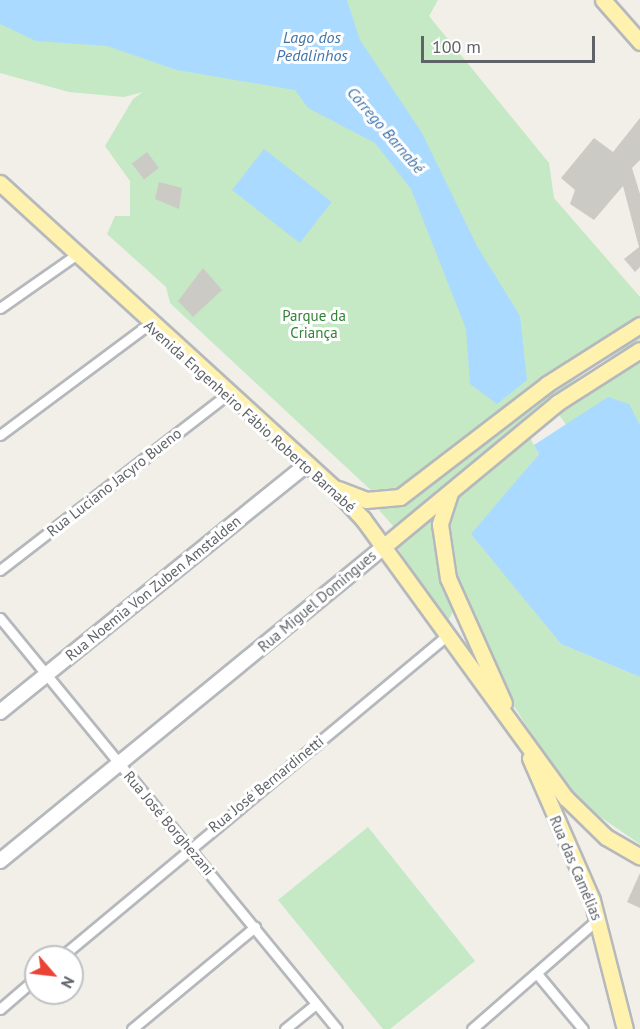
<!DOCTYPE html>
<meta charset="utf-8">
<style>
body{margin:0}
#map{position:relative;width:640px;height:1029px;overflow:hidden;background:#f1efe8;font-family:"PT Sans",sans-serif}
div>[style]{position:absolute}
.green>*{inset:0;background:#c5e8c5}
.water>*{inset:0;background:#aadaff;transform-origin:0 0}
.building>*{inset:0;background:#cccac5;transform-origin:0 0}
.roads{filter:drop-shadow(2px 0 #b5b8bc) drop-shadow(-2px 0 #b5b8bc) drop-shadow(0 2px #b5b8bc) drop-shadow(0 -2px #b5b8bc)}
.minor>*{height:9px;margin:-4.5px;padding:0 4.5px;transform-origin:4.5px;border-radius:4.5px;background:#fff}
.secondary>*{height:14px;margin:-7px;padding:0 7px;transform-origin:7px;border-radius:7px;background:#fff}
.primary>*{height:15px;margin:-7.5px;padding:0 7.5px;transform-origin:7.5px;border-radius:7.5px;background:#fff2af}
span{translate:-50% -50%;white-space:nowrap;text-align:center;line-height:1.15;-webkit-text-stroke:6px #fff;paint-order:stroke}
.park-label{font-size:15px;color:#348238}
.street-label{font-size:15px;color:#5f6368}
.water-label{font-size:16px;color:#4174aa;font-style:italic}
.north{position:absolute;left:24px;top:945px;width:60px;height:60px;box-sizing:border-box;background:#fff;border:2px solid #bfc1c3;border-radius:50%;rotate:118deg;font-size:16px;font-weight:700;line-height:24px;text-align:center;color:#5f6368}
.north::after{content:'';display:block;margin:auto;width:21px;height:27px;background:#ea4335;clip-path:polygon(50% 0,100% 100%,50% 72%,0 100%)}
.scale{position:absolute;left:421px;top:36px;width:174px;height:27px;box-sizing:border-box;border:3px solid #5f6368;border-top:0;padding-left:8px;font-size:18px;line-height:21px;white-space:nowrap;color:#5f6368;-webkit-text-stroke:4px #fff;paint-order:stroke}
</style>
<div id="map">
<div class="green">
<i style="clip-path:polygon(0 0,438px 0,429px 16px,549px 163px,554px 198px,640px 297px,640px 318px,537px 380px,402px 489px,375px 494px,170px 303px,166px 287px,107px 234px,115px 216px,130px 216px,130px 181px,105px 146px,133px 99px,143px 92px,124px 97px,69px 92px,0 73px)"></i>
<i style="clip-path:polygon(640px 334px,640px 340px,587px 370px,394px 527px,378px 509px,416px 495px,586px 362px)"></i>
<i style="clip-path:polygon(640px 359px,640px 425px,628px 404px,567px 426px,557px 412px)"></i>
<i style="clip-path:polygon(529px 436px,539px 454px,472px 534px,561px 644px,640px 677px,640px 844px,590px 810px,559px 778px,509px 698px,455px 570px,449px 541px,454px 500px)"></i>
<i style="clip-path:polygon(431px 517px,434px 547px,454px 610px,447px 622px,397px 547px)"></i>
<i style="clip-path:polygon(368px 827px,475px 961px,390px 1029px,383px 1029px,278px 900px)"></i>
</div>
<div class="water">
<i style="clip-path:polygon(0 0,347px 0,360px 40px,422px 133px,477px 246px,520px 316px,527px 380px,497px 404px,470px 384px,466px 329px,411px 189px,375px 143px,308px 108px,295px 90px,177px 70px,107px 46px,36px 41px,0 24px)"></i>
<i style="left:264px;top:149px;width:86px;height:52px;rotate:38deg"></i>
<i style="clip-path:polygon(608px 397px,629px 404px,640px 425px,640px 677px,561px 644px,471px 534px,539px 454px,534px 445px)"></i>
</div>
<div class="building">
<i style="clip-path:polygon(640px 118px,640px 160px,632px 168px,640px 194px,640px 267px,635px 272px,624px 259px,639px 247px,623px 186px,594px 220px,570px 204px,575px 190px,561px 178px,594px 138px,613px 152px)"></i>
<i style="left:147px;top:152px;width:20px;height:19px;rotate:53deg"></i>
<i style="clip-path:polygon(159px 182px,182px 188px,179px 209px,155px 199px)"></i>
<i style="clip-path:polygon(203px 268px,222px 290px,193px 317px,178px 301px)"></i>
<i style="clip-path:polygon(640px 873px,640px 908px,627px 902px)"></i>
</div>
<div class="roads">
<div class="minor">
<i style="left:0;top:308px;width:94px;rotate:-35deg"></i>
<i style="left:0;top:435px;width:186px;rotate:-36.7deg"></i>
<i style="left:0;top:570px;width:288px;rotate:-37.7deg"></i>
<i style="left:0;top:618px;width:531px;rotate:50.65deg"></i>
<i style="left:61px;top:957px;width:500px;rotate:-39.8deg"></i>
<i style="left:538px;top:975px;width:70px;rotate:50.2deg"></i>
<i style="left:0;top:1009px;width:48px;rotate:-40.7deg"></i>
<i style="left:132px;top:1029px;width:160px;rotate:-39.7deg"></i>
<i style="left:285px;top:1029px;width:40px;rotate:-39deg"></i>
<i style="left:472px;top:1029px;width:167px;rotate:-41.1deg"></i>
</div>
<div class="secondary">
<i style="left:0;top:712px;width:395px;rotate:-38.9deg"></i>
<i style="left:0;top:861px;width:495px;rotate:-39.3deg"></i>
</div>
<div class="primary">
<i style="left:603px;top:0;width:56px;rotate:48.6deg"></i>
<i style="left:0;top:183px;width:452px;rotate:42.4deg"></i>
<i style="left:334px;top:488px;width:42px;rotate:46.9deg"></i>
<i style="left:363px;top:519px;width:345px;rotate:54deg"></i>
<i style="left:566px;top:798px;width:56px;rotate:44.3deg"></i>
<i style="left:606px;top:837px;width:39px;rotate:30deg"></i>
<i style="left:338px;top:489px;width:30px;rotate:21deg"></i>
<i style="left:366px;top:500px;width:34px;rotate:-5deg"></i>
<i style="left:400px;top:497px;width:185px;rotate:-37.5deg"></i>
<i style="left:547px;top:384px;width:110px;rotate:-32.4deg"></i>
<i style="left:450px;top:493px;width:33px;rotate:108deg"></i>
<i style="left:440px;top:524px;width:55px;rotate:81.6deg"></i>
<i style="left:448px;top:578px;width:137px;rotate:65.9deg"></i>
<i style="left:383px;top:547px;width:226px;rotate:-39.6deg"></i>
<i style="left:557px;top:403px;width:98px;rotate:-32.6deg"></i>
<i style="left:530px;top:758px;width:155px;rotate:66.4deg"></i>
<i style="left:592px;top:900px;width:133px;rotate:75.7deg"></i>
</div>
</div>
<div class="park-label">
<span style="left:314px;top:324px">Parque da<br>Criança</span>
</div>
<div class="street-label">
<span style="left:250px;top:416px;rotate:42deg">Avenida Engenheiro Fábio Roberto Barnabé</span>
<span style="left:114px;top:482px;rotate:-38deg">Rua Luciano Jacyro Bueno</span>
<span style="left:153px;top:588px;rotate:-39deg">Rua Noemia Von Zuben Amstalden</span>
<span style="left:317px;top:601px;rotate:-40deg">Rua Miguel Domingues</span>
<span style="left:266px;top:784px;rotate:-39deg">Rua José Bernardinetti</span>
<span style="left:169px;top:823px;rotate:50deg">Rua José Borghezani</span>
<span style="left:576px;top:868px;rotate:67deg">Rua das Camélias</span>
</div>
<div class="water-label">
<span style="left:312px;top:46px">Lago dos<br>Pedalinhos</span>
<span style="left:386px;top:130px;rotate:49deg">Córrego Barnabé</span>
</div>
<div class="north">N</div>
<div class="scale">100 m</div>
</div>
